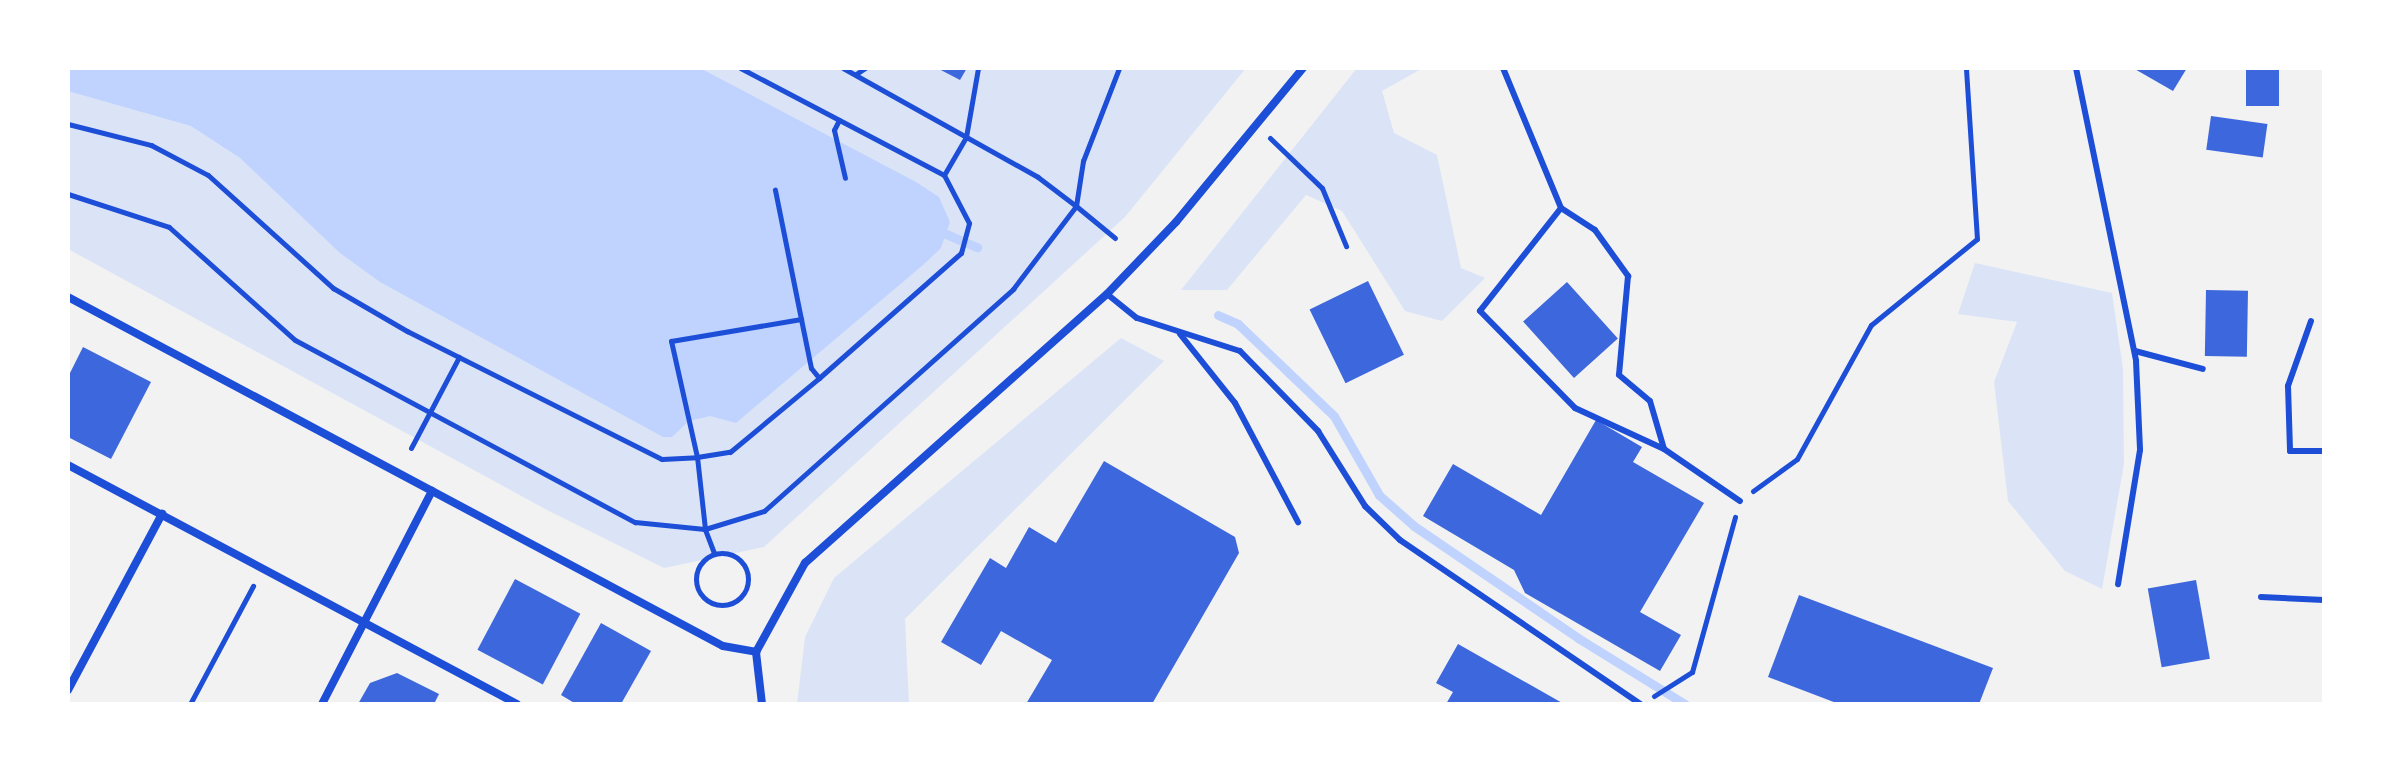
<!DOCTYPE html>
<style>
body{margin:0}
#map{position:relative;width:2392px;height:772px;overflow:hidden;background:#f2f2f2;font-family:Quicksand,sans-serif}
div>[style]{position:absolute}
.green>*{inset:0;background:#dbe4f7}
.water>*{inset:0;background:#bfd3fe}
.stream>*{height:9px;margin:-4.5px;padding:0 4.5px;transform-origin:4.5px;border-radius:4.5px;background:#bfd3fe}
.building>*{inset:0;background:#3d67dc;transform-origin:0 0}
.path>*{height:5px;margin:-2.5px;padding:0 2.5px;transform-origin:2.5px;border-radius:2.5px;background:#1d4ed8}
.path>.ring{margin:-2.5px;padding:0;box-sizing:content-box;background:none;border:5px solid #1d4ed8;border-radius:50%}
.service>*{height:6px;margin:-3px;padding:0 3px;transform-origin:3px;border-radius:3px;background:#1d4ed8}
.minor>*{height:8px;margin:-4px;padding:0 4px;transform-origin:4px;border-radius:4px;background:#1d4ed8}
span{translate:-50% -50%;white-space:nowrap;text-align:center;line-height:1.15;-webkit-text-stroke:8px #fff;paint-order:stroke}
.frame{position:absolute;inset:0;border:70px solid #fff;pointer-events:none}
</style>
<div id="map">
<div class="green">
<i style="clip-path:polygon(68px 68px,1246px 68px,1125px 217px,764px 547px,664px 568px,547px 510px,68px 249px)"></i>
<i style="clip-path:polygon(1357px 68px,1423px 68px,1382px 91px,1394px 133px,1437px 155px,1461px 268px,1485px 278px,1442px 321px,1405px 311px,1342px 211px,1306px 195px,1227px 290px,1181px 290px)"></i>
<i style="clip-path:polygon(1975px 263px,2112px 293px,2123px 369px,2124px 464px,2102px 589px,2065px 571px,2008px 501px,1994px 382px,2017px 322px,1958px 314px)"></i>
<i style="clip-path:polygon(1121px 338px,1164px 361px,905px 619px,909px 704px,797px 704px,805px 637px,834px 578px)"></i>
</div>
<div class="water">
<i style="clip-path:polygon(68px 68px,700px 68px,916px 182px,939px 197px,950px 222px,941px 248px,923px 265px,736px 423px,710px 416px,689px 421px,672px 437px,663px 437px,380px 282px,340px 253px,240px 158px,191px 126px,68px 91px)"></i>
</div>
<div class="stream">
<i style="left:946px;top:234px;width:34px;rotate:23deg"></i>
<i style="left:1218px;top:315px;width:22px;rotate:24deg"></i>
<i style="left:1238px;top:324px;width:133px;rotate:43.8deg"></i>
<i style="left:1334px;top:416px;width:91px;rotate:60.3deg"></i>
<i style="left:1379px;top:495px;width:47px;rotate:41.5deg"></i>
<i style="left:1414px;top:526px;width:199px;rotate:34.3deg"></i>
<i style="left:1578px;top:638px;width:126px;rotate:31.7deg"></i>
</div>
<div class="building">
<i style="clip-path:polygon(937px 68px,967px 68px,960px 80px)"></i>
<i style="clip-path:polygon(2133px 68px,2187px 68px,2173px 91px)"></i>
<i style="left:2246px;top:68px;width:33px;height:38px"></i>
<i style="left:2211px;top:116px;width:57px;height:34px;rotate:8deg"></i>
<i style="left:1368px;top:281px;width:82px;height:65px;rotate:64deg"></i>
<i style="left:1567px;top:282px;width:76px;height:59px;rotate:48deg"></i>
<i style="left:2206px;top:290px;width:42px;height:66px;rotate:1deg"></i>
<i style="clip-path:polygon(83px 347px,151px 382px,111px 459px,68px 437px,68px 377px)"></i>
<i style="clip-path:polygon(1596px 420px,1642px 447px,1633px 462px,1704px 503px,1640px 612px,1681px 635px,1660px 671px,1525px 593px,1514px 570px,1423px 516px,1453px 464px,1541px 515px)"></i>
<i style="clip-path:polygon(1104px 461px,1235px 537px,1239px 553px,1152px 704px,1026px 704px,1052px 660px,1001px 631px,981px 665px,941px 642px,990px 558px,1006px 568px,1029px 527px,1056px 543px)"></i>
<i style="left:515px;top:579px;width:74px;height:80px;rotate:28deg"></i>
<i style="left:2196px;top:580px;width:80px;height:49px;rotate:80deg"></i>
<i style="clip-path:polygon(1799px 595px,1993px 668px,1979px 704px,1839px 704px,1768px 677px)"></i>
<i style="clip-path:polygon(601px 623px,651px 651px,621px 704px,576px 704px,561px 695px)"></i>
<i style="clip-path:polygon(1458px 644px,1564px 704px,1446px 704px,1453px 692px,1436px 683px)"></i>
<i style="clip-path:polygon(397px 673px,439px 694px,434px 704px,358px 704px,370px 683px)"></i>
</div>
<div class="path">
<i style="left:856px;top:74px;width:11px;rotate:-34deg"></i>
<i style="left:839px;top:120px;width:11px;rotate:117deg"></i>
<i style="left:834px;top:130px;width:49px;rotate:77.1deg"></i>
<i style="left:68px;top:124px;width:86px;rotate:14.2deg"></i>
<i style="left:151px;top:145px;width:64px;rotate:27.8deg"></i>
<i style="left:208px;top:175px;width:169px;rotate:42.1deg"></i>
<i style="left:333px;top:288px;width:86px;rotate:30.2deg"></i>
<i style="left:407px;top:331px;width:285px;rotate:26.7deg"></i>
<i style="left:662px;top:459px;width:35px;rotate:-3deg"></i>
<i style="left:697px;top:457px;width:33px;rotate:-9deg"></i>
<i style="left:730px;top:452px;width:116px;rotate:-39.7deg"></i>
<i style="left:819px;top:378px;width:189px;rotate:-41.4deg"></i>
<i style="left:961px;top:253px;width:31px;rotate:-75deg"></i>
<i style="left:969px;top:223px;width:54px;rotate:-117.5deg"></i>
<i style="left:944px;top:175px;width:230px;rotate:-152.3deg"></i>
<i style="left:1270px;top:138px;width:72px;rotate:43.9deg"></i>
<i style="left:1322px;top:188px;width:63px;rotate:67.5deg"></i>
<i style="left:944px;top:175px;width:44px;rotate:-59.9deg"></i>
<i style="left:966px;top:137px;width:70px;rotate:-80.1deg"></i>
<i style="left:68px;top:194px;width:106px;rotate:18.1deg"></i>
<i style="left:169px;top:227px;width:169px;rotate:41.9deg"></i>
<i style="left:295px;top:340px;width:386px;rotate:28.2deg"></i>
<i style="left:635px;top:522px;width:70px;rotate:5.7deg"></i>
<i style="left:705px;top:529px;width:62px;rotate:-17deg"></i>
<i style="left:764px;top:511px;width:334px;rotate:-41.7deg"></i>
<i style="left:1013px;top:289px;width:104px;rotate:-52.8deg"></i>
<i style="left:1076px;top:206px;width:48px;rotate:-142.7deg"></i>
<i style="left:1038px;top:177px;width:223px;rotate:-150.8deg"></i>
<i style="left:1115px;top:238px;width:50px;rotate:-140.6deg"></i>
<i style="left:1076px;top:206px;width:46px;rotate:-81.2deg"></i>
<i style="left:1083px;top:161px;width:100px;rotate:-68.8deg"></i>
<i style="left:801px;top:319px;width:50px;rotate:78.5deg"></i>
<i style="left:811px;top:368px;width:13px;rotate:51deg"></i>
<i style="left:411px;top:448px;width:103px;rotate:-62.2deg"></i>
<i style="left:1753px;top:491px;width:54px;rotate:-36deg"></i>
<i style="left:1797px;top:459px;width:153px;rotate:-61.1deg"></i>
<i style="left:1871px;top:325px;width:136px;rotate:-39.1deg"></i>
<i style="left:1977px;top:239px;width:171px;rotate:-93.7deg"></i>
<i class="ring" style="left:696px;top:553px;width:47px;height:47px"></i>
<i style="left:714px;top:553px;width:26px;rotate:-111deg"></i>
<i style="left:705px;top:529px;width:72px;rotate:-96.3deg"></i>
<i style="left:697px;top:457px;width:119px;rotate:-102.6deg"></i>
<i style="left:671px;top:341px;width:132px;rotate:-9.6deg"></i>
<i style="left:801px;top:319px;width:132px;rotate:-101.4deg"></i>
<i style="left:1654px;top:696px;width:45px;rotate:-32.3deg"></i>
<i style="left:1692px;top:672px;width:161px;rotate:-74.5deg"></i>
<i style="left:190px;top:704px;width:134px;rotate:-61.9deg"></i>
</div>
<div class="service">
<i style="left:1503px;top:68px;width:152px;rotate:67.5deg"></i>
<i style="left:1561px;top:208px;width:131px;rotate:128.2deg"></i>
<i style="left:1480px;top:311px;width:136px;rotate:45.6deg"></i>
<i style="left:1575px;top:408px;width:98px;rotate:24.7deg"></i>
<i style="left:1664px;top:449px;width:92px;rotate:34.4deg"></i>
<i style="left:2076px;top:68px;width:299px;rotate:78.4deg"></i>
<i style="left:2136px;top:361px;width:89px;rotate:87.4deg"></i>
<i style="left:2140px;top:450px;width:136px;rotate:99.3deg"></i>
<i style="left:1561px;top:208px;width:40px;rotate:32.9deg"></i>
<i style="left:1595px;top:230px;width:57px;rotate:54.3deg"></i>
<i style="left:1628px;top:276px;width:99px;rotate:95.2deg"></i>
<i style="left:1619px;top:375px;width:40px;rotate:40deg"></i>
<i style="left:1650px;top:401px;width:50px;rotate:73.7deg"></i>
<i style="left:1107px;top:294px;width:38px;rotate:39deg"></i>
<i style="left:1137px;top:318px;width:108px;rotate:17.8deg"></i>
<i style="left:1240px;top:351px;width:112px;rotate:45.7deg"></i>
<i style="left:1318px;top:431px;width:89px;rotate:57.9deg"></i>
<i style="left:1365px;top:506px;width:49px;rotate:44.2deg"></i>
<i style="left:1400px;top:540px;width:291px;rotate:34.3deg"></i>
<i style="left:2311px;top:321px;width:69px;rotate:109.5deg"></i>
<i style="left:2288px;top:386px;width:65px;rotate:88.2deg"></i>
<i style="left:2290px;top:451px;width:34px"></i>
<i style="left:1180px;top:334px;width:88px;rotate:51.4deg"></i>
<i style="left:1235px;top:403px;width:135px;rotate:62.1deg"></i>
<i style="left:2135px;top:351px;width:70px;rotate:14.8deg"></i>
<i style="left:2261px;top:597px;width:63px;rotate:2.7deg"></i>
</div>
<div class="minor">
<i style="left:68px;top:297px;width:742px;rotate:28.05deg"></i>
<i style="left:723px;top:646px;width:34px;rotate:10deg"></i>
<i style="left:68px;top:465px;width:509px;rotate:28.03deg"></i>
<i style="left:68px;top:690px;width:200px;rotate:-61.9deg"></i>
<i style="left:322px;top:704px;width:240px;rotate:-62.7deg"></i>
<i style="left:762px;top:704px;width:52px;rotate:-96.6deg"></i>
<i style="left:756px;top:652px;width:102px;rotate:-61.2deg"></i>
<i style="left:805px;top:563px;width:404px;rotate:-41.7deg"></i>
<i style="left:1107px;top:294px;width:100px;rotate:-46.2deg"></i>
<i style="left:1176px;top:222px;width:200px;rotate:-50.5deg"></i>
</div>
<div class="frame"></div>
</div>
